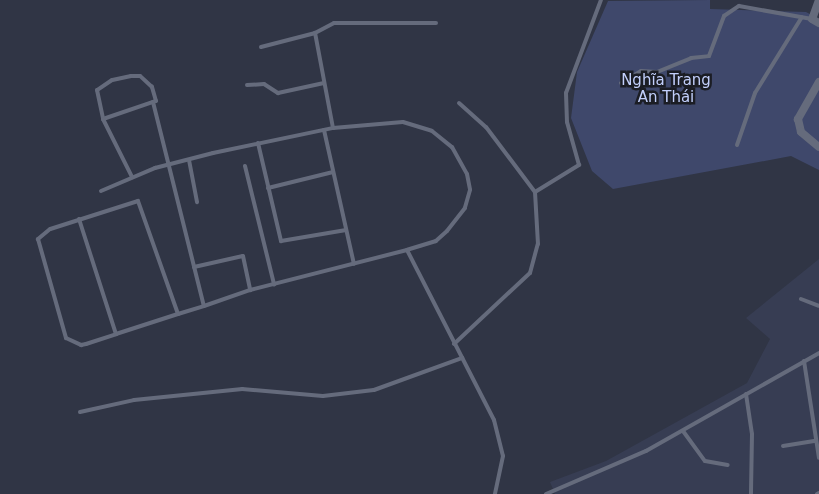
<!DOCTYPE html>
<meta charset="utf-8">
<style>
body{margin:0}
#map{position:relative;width:819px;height:494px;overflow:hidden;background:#303545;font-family:"DejaVu Sans",sans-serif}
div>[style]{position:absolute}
.built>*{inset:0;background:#373d53}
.green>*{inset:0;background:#3f486b}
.lane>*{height:4px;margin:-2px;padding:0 2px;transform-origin:2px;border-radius:2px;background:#656b7c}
.street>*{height:8px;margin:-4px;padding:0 4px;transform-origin:4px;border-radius:4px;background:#656b7c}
span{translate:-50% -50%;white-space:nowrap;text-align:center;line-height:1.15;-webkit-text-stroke:5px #1b1d24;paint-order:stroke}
.park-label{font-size:15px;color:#c2cffb}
</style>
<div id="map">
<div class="built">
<i style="clip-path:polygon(819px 259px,819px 494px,555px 494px,550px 482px,606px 461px,747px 383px,770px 339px,746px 318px)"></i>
</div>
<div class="green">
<i style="clip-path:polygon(710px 0,710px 9px,806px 12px,819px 19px,819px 170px,791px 156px,613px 189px,592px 171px,571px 118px,577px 72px,608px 1px)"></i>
</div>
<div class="lane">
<i style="left:261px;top:47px;width:56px;rotate:-14.5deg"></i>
<i style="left:621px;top:83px;width:23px;rotate:-31deg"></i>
<i style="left:641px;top:71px;width:16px;rotate:4deg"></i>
<i style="left:657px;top:72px;width:37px;rotate:-22deg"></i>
<i style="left:691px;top:58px;width:18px;rotate:-6deg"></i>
<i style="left:709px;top:56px;width:43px;rotate:-69.4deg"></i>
<i style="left:724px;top:16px;width:18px;rotate:-34deg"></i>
<i style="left:739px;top:6px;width:74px;rotate:10.1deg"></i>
<i style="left:247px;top:85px;width:17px;rotate:-3deg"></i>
<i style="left:264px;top:84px;width:17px;rotate:33deg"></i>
<i style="left:278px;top:93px;width:47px;rotate:-12.3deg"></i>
<i style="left:153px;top:102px;width:210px;rotate:76deg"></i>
<i style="left:459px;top:103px;width:36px;rotate:42deg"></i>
<i style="left:486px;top:127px;width:81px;rotate:53deg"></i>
<i style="left:103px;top:119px;width:56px;rotate:-18.8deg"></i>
<i style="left:156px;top:101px;width:15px;rotate:-106deg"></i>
<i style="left:152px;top:87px;width:16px;rotate:-137deg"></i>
<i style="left:140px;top:76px;width:9px;rotate:180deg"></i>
<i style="left:131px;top:76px;width:19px;rotate:168deg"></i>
<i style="left:112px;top:80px;width:18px;rotate:146deg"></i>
<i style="left:97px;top:90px;width:30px;rotate:78deg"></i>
<i style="left:103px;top:119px;width:65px;rotate:63.4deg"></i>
<i style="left:333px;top:128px;width:97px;rotate:-100.7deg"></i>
<i style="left:315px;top:33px;width:21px;rotate:-28deg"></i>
<i style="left:334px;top:23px;width:102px"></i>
<i style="left:324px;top:130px;width:137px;rotate:77.4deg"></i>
<i style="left:258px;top:143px;width:101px;rotate:76.8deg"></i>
<i style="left:281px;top:241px;width:66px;rotate:-9.6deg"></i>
<i style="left:737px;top:145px;width:55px;rotate:-70.9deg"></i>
<i style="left:755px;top:93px;width:89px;rotate:-58.3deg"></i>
<i style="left:189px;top:160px;width:43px;rotate:79.2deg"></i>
<i style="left:245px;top:166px;width:122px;rotate:76.2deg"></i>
<i style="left:268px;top:188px;width:67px;rotate:-13.8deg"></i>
<i style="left:101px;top:191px;width:59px;rotate:-23.1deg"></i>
<i style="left:155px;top:168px;width:60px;rotate:-14.5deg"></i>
<i style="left:213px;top:153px;width:123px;rotate:-11.8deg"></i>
<i style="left:333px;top:128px;width:70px;rotate:-4.9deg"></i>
<i style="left:403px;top:122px;width:30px;rotate:17deg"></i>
<i style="left:432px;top:131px;width:26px;rotate:39deg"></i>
<i style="left:452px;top:147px;width:31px;rotate:61deg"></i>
<i style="left:467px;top:174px;width:16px;rotate:79deg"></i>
<i style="left:470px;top:190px;width:19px;rotate:106deg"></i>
<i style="left:465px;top:208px;width:29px;rotate:128deg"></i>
<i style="left:447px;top:231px;width:15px;rotate:138deg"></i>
<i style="left:436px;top:241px;width:30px;rotate:163deg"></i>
<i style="left:79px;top:219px;width:121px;rotate:72.2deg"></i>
<i style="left:194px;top:267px;width:50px;rotate:-12.7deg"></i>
<i style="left:243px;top:256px;width:35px;rotate:78deg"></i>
<i style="left:801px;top:299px;width:19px;rotate:21deg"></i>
<i style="left:178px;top:314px;width:120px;rotate:-109.5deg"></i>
<i style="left:138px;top:201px;width:92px;rotate:162.3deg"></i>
<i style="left:50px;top:229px;width:16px;rotate:140deg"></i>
<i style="left:38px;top:239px;width:103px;rotate:74.2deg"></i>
<i style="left:66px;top:338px;width:17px;rotate:25deg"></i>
<i style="left:81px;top:345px;width:5px;rotate:-11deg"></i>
<i style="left:86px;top:344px;width:32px;rotate:-18deg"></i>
<i style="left:116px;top:334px;width:65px;rotate:-17.9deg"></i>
<i style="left:178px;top:314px;width:27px;rotate:-17deg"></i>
<i style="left:204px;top:306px;width:49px;rotate:-19.2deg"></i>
<i style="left:250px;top:290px;width:162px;rotate:-14.3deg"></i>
<i style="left:407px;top:250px;width:191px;rotate:62.9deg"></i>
<i style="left:494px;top:420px;width:37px;rotate:76deg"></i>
<i style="left:503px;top:456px;width:39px;rotate:102deg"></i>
<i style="left:454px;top:344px;width:104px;rotate:-43.1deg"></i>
<i style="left:530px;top:273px;width:30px;rotate:-75deg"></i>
<i style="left:538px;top:244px;width:52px;rotate:-93.3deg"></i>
<i style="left:535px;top:192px;width:52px;rotate:-31.5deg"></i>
<i style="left:579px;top:165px;width:45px;rotate:-105.6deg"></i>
<i style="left:567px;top:122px;width:29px;rotate:-92deg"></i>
<i style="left:566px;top:93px;width:99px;rotate:-69.4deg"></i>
<i style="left:804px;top:361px;width:98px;rotate:81.2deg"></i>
<i style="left:746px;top:394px;width:40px;rotate:81.5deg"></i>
<i style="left:752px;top:434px;width:60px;rotate:91deg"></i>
<i style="left:80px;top:412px;width:55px;rotate:-12.5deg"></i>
<i style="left:134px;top:400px;width:109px;rotate:-5.8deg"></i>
<i style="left:242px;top:389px;width:81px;rotate:4.9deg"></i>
<i style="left:323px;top:396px;width:51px;rotate:-6.7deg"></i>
<i style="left:374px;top:390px;width:94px;rotate:-20deg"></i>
<i style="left:683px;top:431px;width:37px;rotate:54deg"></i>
<i style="left:705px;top:461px;width:23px;rotate:10deg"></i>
<i style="left:783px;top:446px;width:33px;rotate:-9deg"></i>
<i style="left:546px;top:494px;width:109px;rotate:-23.3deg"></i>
<i style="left:646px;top:451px;width:199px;rotate:-29.5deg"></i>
<i style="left:817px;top:494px;width:2px;rotate:-27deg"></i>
</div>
<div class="street">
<i style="left:819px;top:0;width:20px;rotate:110deg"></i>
<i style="left:812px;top:19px;width:8px;rotate:30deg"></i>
<i style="left:819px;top:82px;width:43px;rotate:119.6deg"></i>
<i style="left:798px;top:119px;width:13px;rotate:77deg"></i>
<i style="left:801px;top:132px;width:23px;rotate:40deg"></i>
</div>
<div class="park-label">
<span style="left:666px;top:89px">Nghĩa Trang<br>An Thái</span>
</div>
</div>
